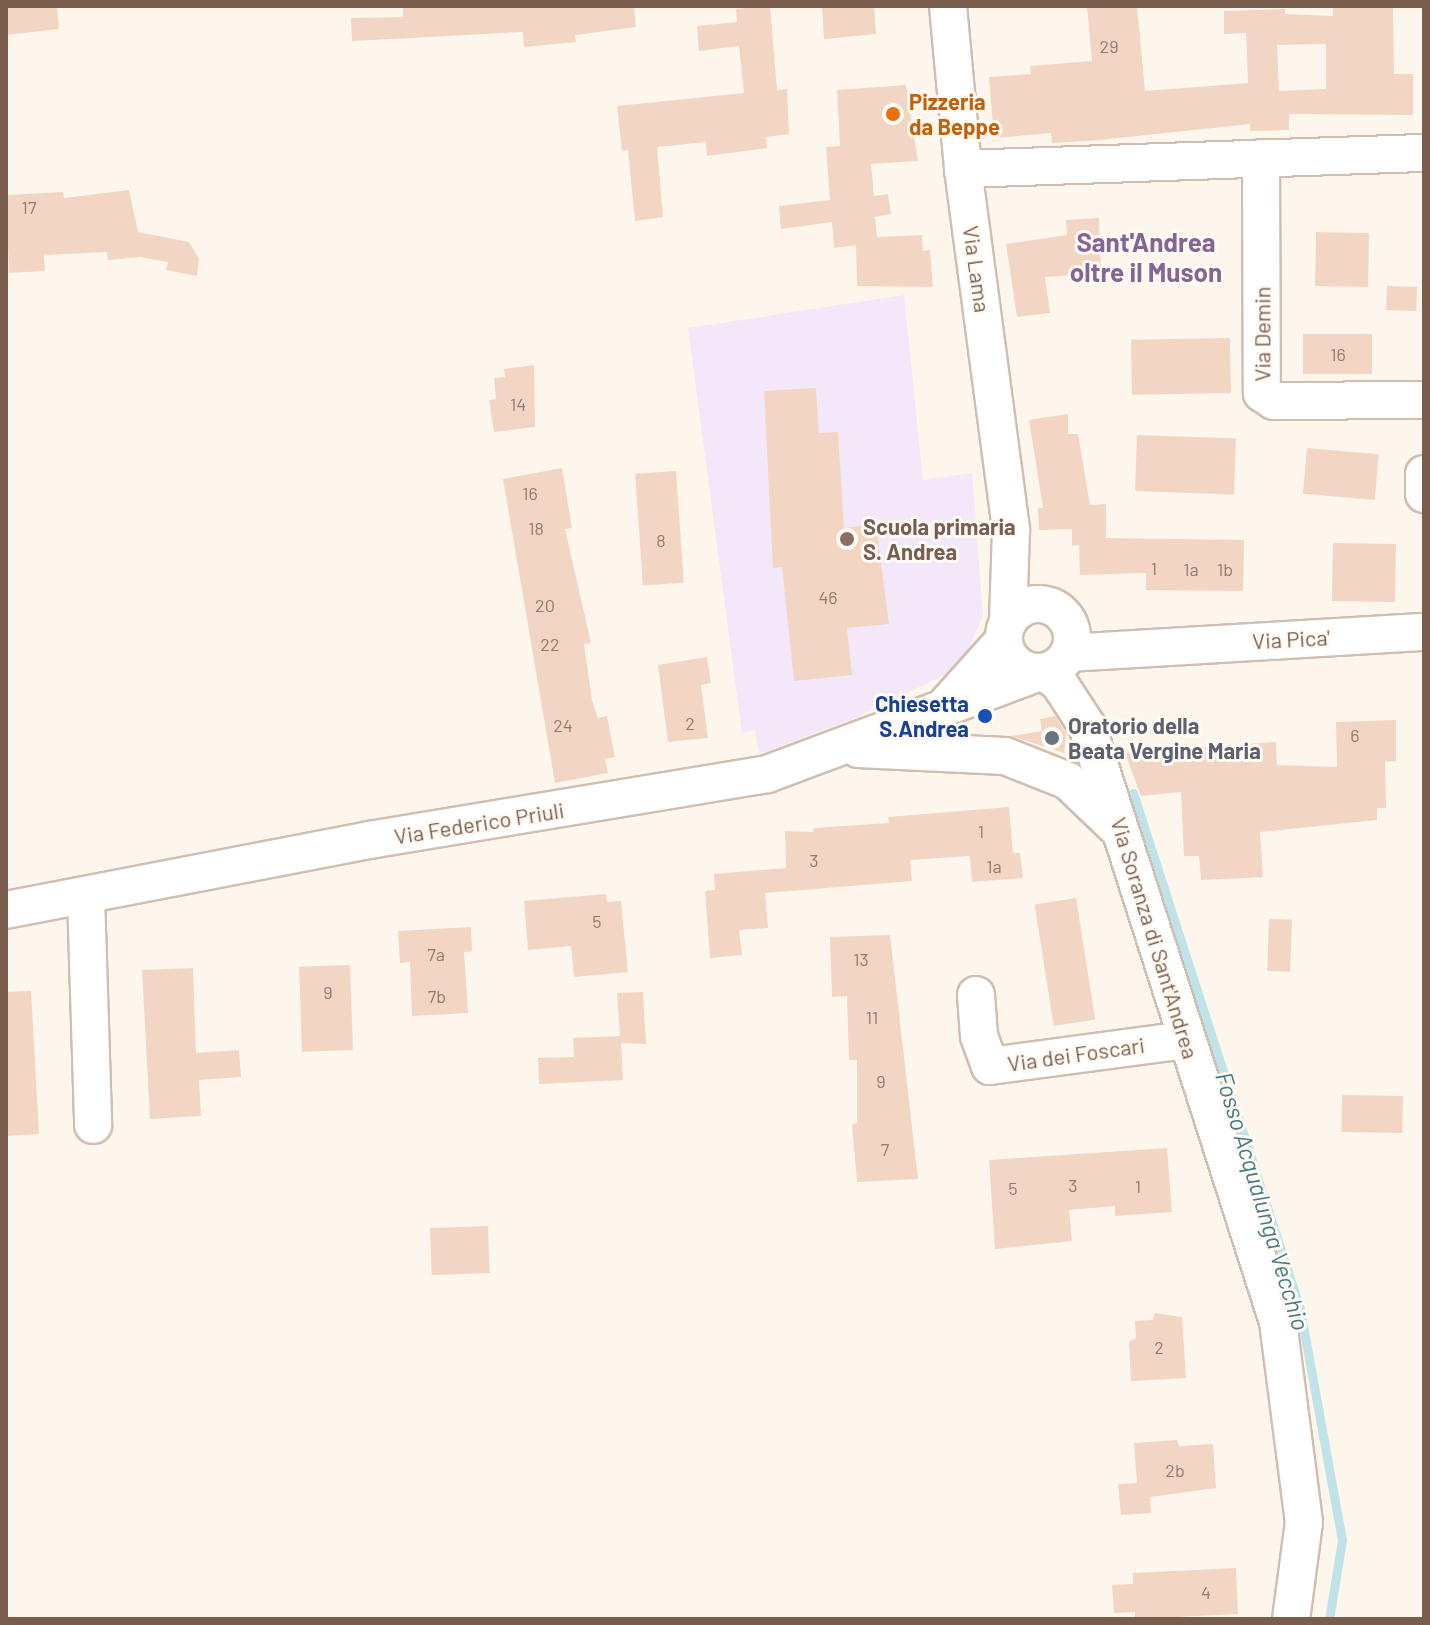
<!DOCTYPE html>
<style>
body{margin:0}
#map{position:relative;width:1430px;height:1625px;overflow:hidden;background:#fdf6ec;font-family:Barlow,sans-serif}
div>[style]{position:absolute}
.education>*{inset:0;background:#f3e8fa}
.stream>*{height:9px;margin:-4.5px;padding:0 4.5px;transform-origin:4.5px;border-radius:4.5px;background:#bfe3e8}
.building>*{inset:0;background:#f3d5c3;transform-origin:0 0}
.roads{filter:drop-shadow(2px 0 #d1beb0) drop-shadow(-2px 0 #d1beb0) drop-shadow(0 2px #d1beb0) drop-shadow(0 -2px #d1beb0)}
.minor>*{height:36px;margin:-18px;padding:0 18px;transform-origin:18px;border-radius:18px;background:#fff}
.minor>.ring{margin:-18px;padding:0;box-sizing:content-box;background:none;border:36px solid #fff;border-radius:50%}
.dots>*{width:22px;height:22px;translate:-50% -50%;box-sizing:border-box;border:4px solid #fffaf3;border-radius:50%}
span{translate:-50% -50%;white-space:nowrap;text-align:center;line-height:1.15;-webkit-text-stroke:6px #fffaf3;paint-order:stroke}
.number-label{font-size:18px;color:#987a6a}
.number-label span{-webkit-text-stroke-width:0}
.food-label{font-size:22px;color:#c56008;font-weight:700}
.left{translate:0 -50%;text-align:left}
.street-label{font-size:22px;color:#7a5c4d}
.education-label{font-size:22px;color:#785e54;font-weight:700}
.transit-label{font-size:22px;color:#164399;font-weight:700}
.right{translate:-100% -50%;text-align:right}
.worship-label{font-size:22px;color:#5b616d;font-weight:700}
.water-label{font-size:24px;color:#437c86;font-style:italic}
.quarter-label{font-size:26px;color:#846695;font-weight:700}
.frame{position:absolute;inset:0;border:8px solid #7a5c4d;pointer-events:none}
</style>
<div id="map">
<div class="education">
<i style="clip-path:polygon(904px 295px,923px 480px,972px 473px,983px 615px,967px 652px,950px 672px,853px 719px,759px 754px,755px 730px,742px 733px,688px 328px)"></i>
</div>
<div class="stream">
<i style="left:1133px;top:793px;width:542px;rotate:72.07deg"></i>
<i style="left:1300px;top:1309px;width:235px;rotate:79.7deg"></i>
<i style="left:1342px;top:1540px;width:80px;rotate:99.3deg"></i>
</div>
<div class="building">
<i style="clip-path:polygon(6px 6px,57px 6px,59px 29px,6px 35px)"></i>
<i style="clip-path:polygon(403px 6px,634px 6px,636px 27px,575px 35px,576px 42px,524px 47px,523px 32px,352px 41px,351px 18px,403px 17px)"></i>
<i style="clip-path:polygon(770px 6px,777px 90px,787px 89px,789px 134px,766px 137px,767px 148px,707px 156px,706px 142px,657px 147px,663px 217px,635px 221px,628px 150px,622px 151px,617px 106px,744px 93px,739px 46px,699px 51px,697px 26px,737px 22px,736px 9px)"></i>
<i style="clip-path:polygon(822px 6px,874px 6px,876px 34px,824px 39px)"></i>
<i style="clip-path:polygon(evenodd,1087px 6px,1137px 6px,1145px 91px,1248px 83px,1246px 33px,1224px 34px,1224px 11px,1285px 9px,1285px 14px,1333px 16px,1333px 6px,1393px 6px,1394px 74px,1413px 74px,1413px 115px,1289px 114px,1289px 130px,1250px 131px,1250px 124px,1100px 140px,1052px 143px,1051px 133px,994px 138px,989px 77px,1031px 74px,1030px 66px,1092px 61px,1087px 6px,1326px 44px,1326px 89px,1279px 91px,1277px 45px,1326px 44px)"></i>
<i style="clip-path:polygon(906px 85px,918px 161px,871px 164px,874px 196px,888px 194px,891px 214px,875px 217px,877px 237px,922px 235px,923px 251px,930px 250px,933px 287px,857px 286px,856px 245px,834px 248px,832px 222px,781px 229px,779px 206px,830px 200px,826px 147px,840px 146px,837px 90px)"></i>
<i style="clip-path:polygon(129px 190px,138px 232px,189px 242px,199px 259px,197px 276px,166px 270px,168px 262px,140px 257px,108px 260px,107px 252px,44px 255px,45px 271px,9px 273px,6px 195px,63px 192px,64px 198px)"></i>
<i style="clip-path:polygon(1099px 218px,1101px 273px,1045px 277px,1050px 313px,1017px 317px,1006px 244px,1067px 235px,1066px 220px)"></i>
<i style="left:1316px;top:232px;width:53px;height:54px;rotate:1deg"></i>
<i style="left:1387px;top:286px;width:30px;height:24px;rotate:2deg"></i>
<i style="left:1303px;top:334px;width:69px;height:40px"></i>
<i style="left:1230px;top:338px;width:55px;height:99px;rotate:89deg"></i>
<i style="clip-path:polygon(534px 365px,535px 427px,494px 432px,489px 400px,496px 399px,494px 378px,505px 377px,504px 369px)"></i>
<i style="clip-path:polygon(816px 388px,819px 433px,838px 432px,844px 528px,876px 524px,889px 624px,847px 628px,852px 675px,794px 681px,782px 567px,773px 568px,764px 391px)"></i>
<i style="clip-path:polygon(1068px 414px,1068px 434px,1078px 434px,1090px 505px,1106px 504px,1106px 538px,1244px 540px,1243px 591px,1146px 590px,1146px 573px,1080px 575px,1079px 545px,1072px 546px,1072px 529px,1039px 530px,1038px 508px,1043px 508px,1029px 420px)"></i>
<i style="left:1137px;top:435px;width:99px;height:56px;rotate:2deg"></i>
<i style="left:1307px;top:448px;width:72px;height:46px;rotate:5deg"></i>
<i style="clip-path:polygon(562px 468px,572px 528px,565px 529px,591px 643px,584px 644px,592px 700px,598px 718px,607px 716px,615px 757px,605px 759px,608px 773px,555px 783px,503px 479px)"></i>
<i style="left:676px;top:471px;width:112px;height:41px;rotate:86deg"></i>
<i style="left:1333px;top:543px;width:63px;height:58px;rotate:1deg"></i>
<i style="clip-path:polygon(707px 657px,711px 683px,701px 685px,708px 738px,668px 742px,658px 665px)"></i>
<i style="clip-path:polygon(1055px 716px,1066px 733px,1064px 753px,1011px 736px,1042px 731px,1040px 719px)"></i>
<i style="clip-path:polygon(1396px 720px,1396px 761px,1385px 762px,1386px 808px,1377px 808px,1377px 820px,1260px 832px,1263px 877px,1201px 880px,1199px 856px,1184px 856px,1181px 792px,1141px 796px,1125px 753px,1276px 742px,1277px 765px,1337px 767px,1336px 722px)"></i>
<i style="clip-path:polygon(1009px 807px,1013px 853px,1020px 853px,1023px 878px,972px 882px,970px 856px,910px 860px,912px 881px,765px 893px,768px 928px,739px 930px,742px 955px,710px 958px,705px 891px,715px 890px,714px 874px,786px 868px,785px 831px,813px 832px,814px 828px,889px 823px,888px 817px)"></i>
<i style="clip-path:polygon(606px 894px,607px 902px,621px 901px,628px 972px,574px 977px,571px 946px,528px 950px,524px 901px)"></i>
<i style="left:1076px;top:898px;width:123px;height:42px;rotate:81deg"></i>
<i style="left:1269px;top:919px;width:23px;height:52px;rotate:2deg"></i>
<i style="clip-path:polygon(471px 927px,472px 951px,464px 952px,468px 1013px,412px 1016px,410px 962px,400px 963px,398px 931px)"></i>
<i style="clip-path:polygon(890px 935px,918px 1179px,857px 1182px,852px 1125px,857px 1123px,857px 1060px,849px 1060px,847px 996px,832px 997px,830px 937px)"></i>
<i style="left:350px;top:965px;width:85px;height:51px;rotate:88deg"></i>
<i style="clip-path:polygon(193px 968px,196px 1053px,239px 1050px,241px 1077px,199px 1080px,201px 1116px,150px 1119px,142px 970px)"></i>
<i style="clip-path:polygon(31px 991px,39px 1134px,6px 1136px,6px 992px)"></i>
<i style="clip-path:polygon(643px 992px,646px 1044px,621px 1043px,623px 1080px,539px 1084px,538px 1058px,574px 1057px,573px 1038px,620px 1036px,617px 993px)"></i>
<i style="left:1342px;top:1095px;width:61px;height:37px;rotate:1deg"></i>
<i style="clip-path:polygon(1167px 1148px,1172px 1212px,1115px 1216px,1115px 1206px,1069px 1210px,1072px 1241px,995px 1249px,989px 1160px)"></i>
<i style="left:488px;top:1226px;width:47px;height:58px;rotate:88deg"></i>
<i style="clip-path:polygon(1154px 1313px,1182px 1317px,1186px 1378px,1131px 1381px,1129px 1342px,1136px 1338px,1135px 1321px,1153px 1320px)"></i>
<i style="clip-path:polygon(1177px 1440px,1179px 1446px,1213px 1444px,1216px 1488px,1150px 1497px,1151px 1513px,1121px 1515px,1118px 1484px,1137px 1483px,1134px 1443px)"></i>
<i style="clip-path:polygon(1236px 1568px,1238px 1614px,1135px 1619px,1135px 1612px,1114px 1613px,1112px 1585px,1133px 1584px,1133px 1573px)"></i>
</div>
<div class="roads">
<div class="minor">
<i style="left:948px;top:6px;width:164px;rotate:84.7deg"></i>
<i style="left:963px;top:169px;width:365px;rotate:82.4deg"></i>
<i style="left:1011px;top:531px;width:91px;rotate:91.9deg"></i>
<i style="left:1261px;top:158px;width:235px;rotate:89.8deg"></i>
<i style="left:1262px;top:393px;width:14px;rotate:34deg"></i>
<i style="left:1274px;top:401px;width:150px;rotate:-0.4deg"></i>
<i style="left:963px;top:169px;width:461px;rotate:-2deg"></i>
<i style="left:1424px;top:494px;width:20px;rotate:-90deg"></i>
<i class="ring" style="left:1004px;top:604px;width:32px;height:32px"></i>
<i style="left:1069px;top:653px;width:356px;rotate:-3.4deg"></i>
<i style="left:1044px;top:672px;width:19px;rotate:36deg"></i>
<i style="left:1059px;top:683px;width:51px;rotate:56.9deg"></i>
<i style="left:1087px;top:726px;width:626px;rotate:72.23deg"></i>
<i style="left:1278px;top:1322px;width:202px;rotate:82.6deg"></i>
<i style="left:1304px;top:1522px;width:98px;rotate:97.6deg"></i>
<i style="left:944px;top:707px;width:90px;rotate:-48.2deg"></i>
<i style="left:858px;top:749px;width:147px;rotate:2.7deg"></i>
<i style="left:1005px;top:756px;width:68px;rotate:21.6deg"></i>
<i style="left:1068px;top:781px;width:65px;rotate:43.8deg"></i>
<i style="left:86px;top:896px;width:229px;rotate:88.2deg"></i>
<i style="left:6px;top:910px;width:370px;rotate:-10.9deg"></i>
<i style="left:369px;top:840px;width:403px;rotate:-9.4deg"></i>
<i style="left:767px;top:774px;width:291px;rotate:-20.5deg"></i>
<i style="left:976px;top:995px;width:41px;rotate:85.8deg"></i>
<i style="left:979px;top:1036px;width:32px;rotate:70deg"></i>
<i style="left:990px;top:1066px;width:198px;rotate:-7.6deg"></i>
</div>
</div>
<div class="dots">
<i style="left:893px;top:114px;background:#e8710a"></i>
<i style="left:847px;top:539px;background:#8d6e63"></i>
<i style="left:985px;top:716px;background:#1a4fb4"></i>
<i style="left:1052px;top:738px;background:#6b7280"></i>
</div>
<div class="number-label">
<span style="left:1109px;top:46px">29</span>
<span style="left:29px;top:207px">17</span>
<span style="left:1338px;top:354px">16</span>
<span style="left:518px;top:404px">14</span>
<span style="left:530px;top:493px">16</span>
<span style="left:536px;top:528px">18</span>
<span style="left:661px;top:540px">8</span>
<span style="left:1154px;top:568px">1</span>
<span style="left:1191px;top:569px">1a</span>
<span style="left:1225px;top:569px">1b</span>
<span style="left:828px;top:597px">46</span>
<span style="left:545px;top:605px">20</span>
<span style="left:550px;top:644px">22</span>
<span style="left:690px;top:723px">2</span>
<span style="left:563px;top:725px">24</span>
<span style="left:1355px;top:735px">6</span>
<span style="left:981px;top:831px">1</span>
<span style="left:814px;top:860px">3</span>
<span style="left:994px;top:866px">1a</span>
<span style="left:597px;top:921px">5</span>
<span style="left:436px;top:954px">7a</span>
<span style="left:861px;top:959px">13</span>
<span style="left:328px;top:992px">9</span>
<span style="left:437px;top:996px">7b</span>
<span style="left:872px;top:1017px">11</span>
<span style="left:881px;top:1081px">9</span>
<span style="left:885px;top:1149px">7</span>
<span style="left:1073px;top:1185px">3</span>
<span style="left:1138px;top:1186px">1</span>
<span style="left:1013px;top:1188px">5</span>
<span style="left:1159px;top:1347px">2</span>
<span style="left:1175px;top:1470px">2b</span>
<span style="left:1206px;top:1592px">4</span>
</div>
<div class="food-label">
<span class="left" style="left:909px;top:114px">Pizzeria<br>da Beppe</span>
</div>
<div class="street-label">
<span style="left:977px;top:269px;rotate:82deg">Via Lama</span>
<span style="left:1262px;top:334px;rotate:-90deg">Via Demin</span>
<span style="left:1291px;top:639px;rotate:-3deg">Via Pica'</span>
<span style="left:479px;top:823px;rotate:-9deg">Via Federico Priuli</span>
<span style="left:1155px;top:938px;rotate:73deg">Via Soranza di Sant'Andrea</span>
<span style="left:1076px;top:1054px;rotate:-8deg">Via dei Foscari</span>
</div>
<div class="education-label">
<span class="left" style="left:863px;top:539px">Scuola primaria<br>S. Andrea</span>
</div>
<div class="transit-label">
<span class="right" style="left:969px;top:716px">Chiesetta<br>S.Andrea</span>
</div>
<div class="worship-label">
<span class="left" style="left:1068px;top:738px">Oratorio della<br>Beata Vergine Maria</span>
</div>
<div class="water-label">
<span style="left:1263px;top:1201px;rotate:73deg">Fosso Acqualunga Vecchio</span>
</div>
<div class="quarter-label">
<span style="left:1146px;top:257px">Sant'Andrea<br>oltre il Muson</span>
</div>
<div class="frame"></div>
</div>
